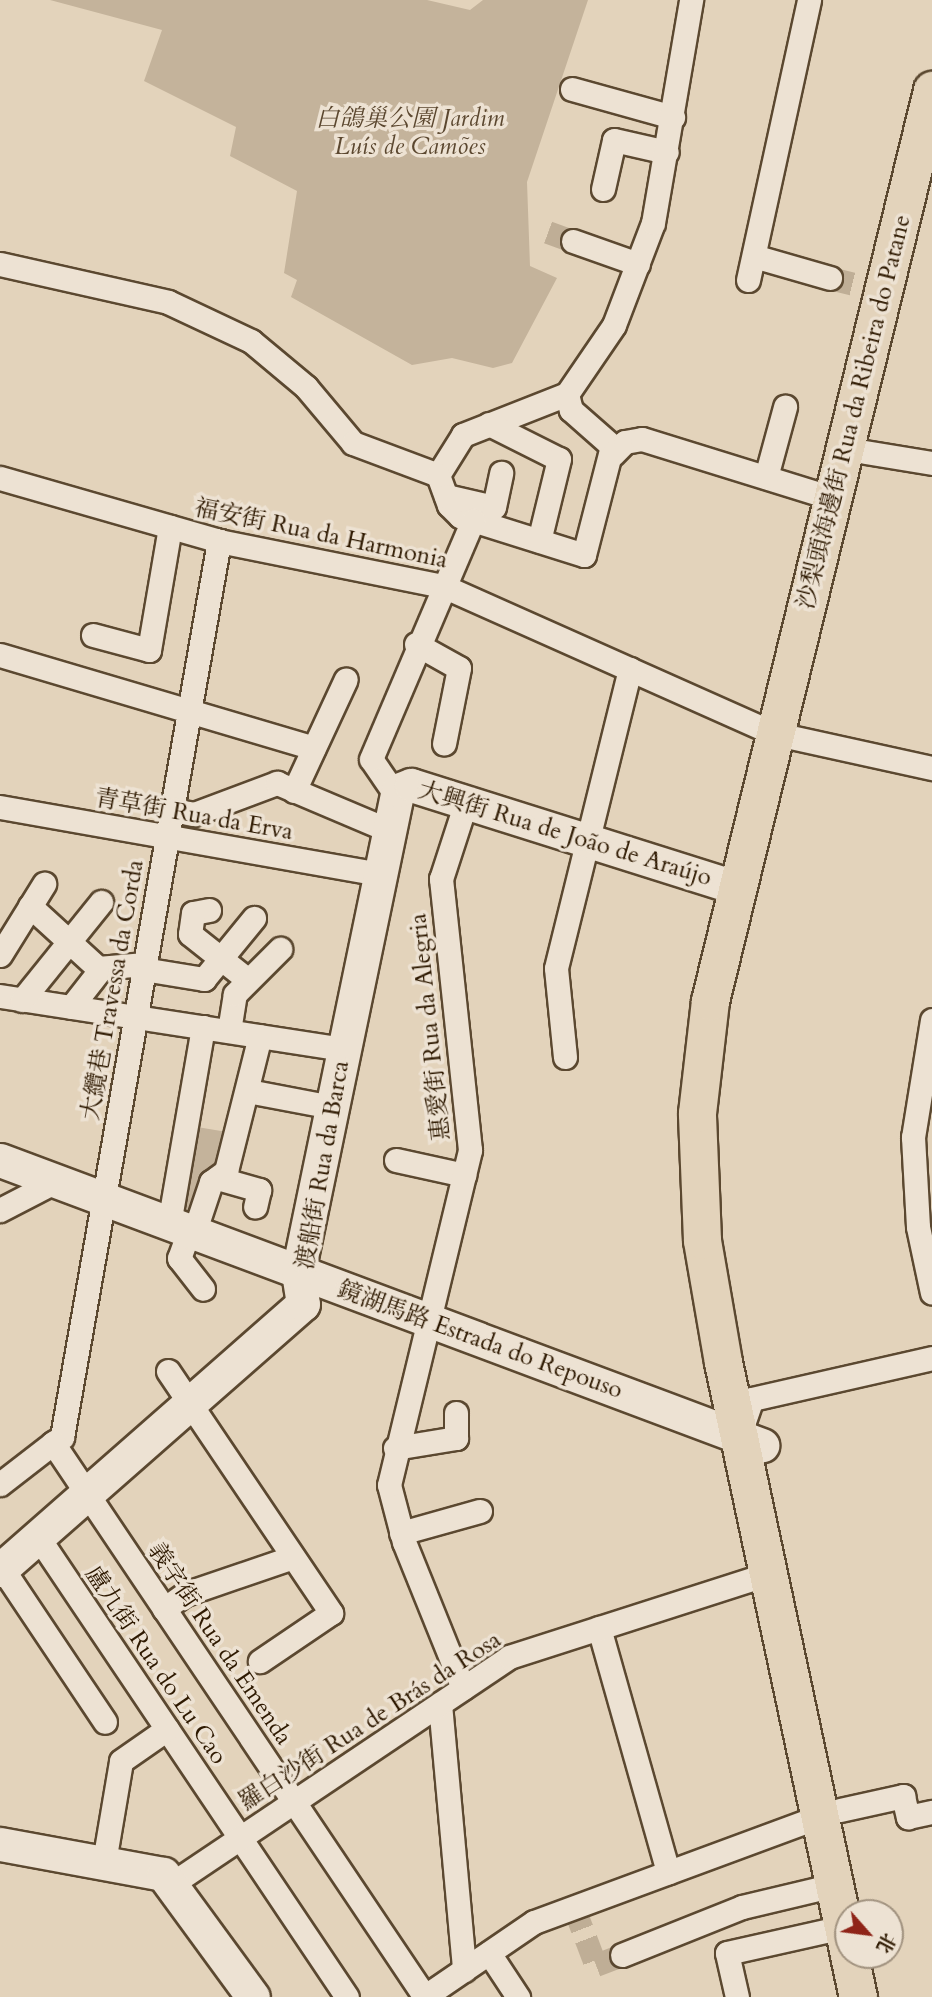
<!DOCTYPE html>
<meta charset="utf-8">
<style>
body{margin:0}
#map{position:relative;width:932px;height:1997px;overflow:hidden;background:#e3d3bb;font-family:Cardo,"Noto Serif SC",serif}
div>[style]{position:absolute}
.green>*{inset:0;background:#c4b39b}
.street-tunnel>*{height:23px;margin-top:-11.5px;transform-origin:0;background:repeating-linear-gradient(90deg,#bfae96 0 23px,transparent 0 34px)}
.roads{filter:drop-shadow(2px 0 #5b4830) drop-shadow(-2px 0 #5b4830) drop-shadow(0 2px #5b4830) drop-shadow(0 -2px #5b4830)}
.street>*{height:23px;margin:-11.5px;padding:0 11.5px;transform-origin:11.5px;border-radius:11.5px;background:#ede2d3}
.secondary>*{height:33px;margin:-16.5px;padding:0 16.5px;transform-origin:16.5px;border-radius:16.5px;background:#ede2d3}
.primary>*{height:37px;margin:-18.5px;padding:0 18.5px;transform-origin:18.5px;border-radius:18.5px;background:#e3d3bb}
span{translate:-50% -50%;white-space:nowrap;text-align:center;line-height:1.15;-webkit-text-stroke:7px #ede2d3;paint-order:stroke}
.park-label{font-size:24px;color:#5b472f;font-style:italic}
.street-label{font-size:24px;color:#2e1901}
.north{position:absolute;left:834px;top:1899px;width:70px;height:70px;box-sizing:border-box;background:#ede2d3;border:2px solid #a1927f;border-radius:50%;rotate:118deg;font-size:19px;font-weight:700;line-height:28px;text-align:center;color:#2e1901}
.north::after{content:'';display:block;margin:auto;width:24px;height:32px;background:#8f2418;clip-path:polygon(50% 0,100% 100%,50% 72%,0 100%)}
</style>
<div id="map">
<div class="green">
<i style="clip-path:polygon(50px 0,427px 0,470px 10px,483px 0,588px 0,527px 182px,530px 266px,557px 278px,512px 363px,493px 368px,452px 358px,412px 365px,291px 297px,297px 280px,284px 273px,297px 191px,230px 156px,236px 127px,144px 81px,162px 30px)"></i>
<i style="clip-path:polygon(191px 1126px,233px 1133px,192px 1228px,173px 1221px)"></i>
</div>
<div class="street-tunnel">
<i style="left:548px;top:232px;width:27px;rotate:20deg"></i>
<i style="left:830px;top:278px;width:55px;rotate:13.8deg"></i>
<i style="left:574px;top:1907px;width:62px;rotate:69.2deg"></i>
<i style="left:596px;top:1965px;width:28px;rotate:-21deg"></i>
</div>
<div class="roads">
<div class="street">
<i style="left:572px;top:89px;width:105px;rotate:15.5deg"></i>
<i style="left:603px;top:189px;width:50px;rotate:-77.3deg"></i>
<i style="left:614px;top:140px;width:54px;rotate:12.8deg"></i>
<i style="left:573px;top:241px;width:69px;rotate:19.5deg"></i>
<i style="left:757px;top:257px;width:76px;rotate:16deg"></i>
<i style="left:0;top:264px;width:172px;rotate:12.7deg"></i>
<i style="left:168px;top:302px;width:92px;rotate:25.2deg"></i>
<i style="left:251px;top:341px;width:72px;rotate:39.9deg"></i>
<i style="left:306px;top:387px;width:73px;rotate:50deg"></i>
<i style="left:353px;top:443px;width:91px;rotate:20.6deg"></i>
<i style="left:748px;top:280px;width:287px;rotate:-77.7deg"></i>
<i style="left:567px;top:394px;width:112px;rotate:158.5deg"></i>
<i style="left:463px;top:435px;width:47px;rotate:122deg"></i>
<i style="left:438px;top:475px;width:32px;rotate:70deg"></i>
<i style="left:449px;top:505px;width:16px;rotate:45deg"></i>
<i style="left:460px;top:516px;width:130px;rotate:17.5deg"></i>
<i style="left:584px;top:555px;width:113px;rotate:-75.6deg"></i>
<i style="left:612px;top:446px;width:55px;rotate:-138.7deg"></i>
<i style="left:571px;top:410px;width:16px;rotate:-104deg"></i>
<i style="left:567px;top:394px;width:83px;rotate:-55.7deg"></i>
<i style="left:614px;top:325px;width:109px;rotate:-69.1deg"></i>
<i style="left:653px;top:223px;width:226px;rotate:-80.3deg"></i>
<i style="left:489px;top:424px;width:78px;rotate:26.6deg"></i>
<i style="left:559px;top:459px;width:84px;rotate:103.7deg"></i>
<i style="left:865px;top:452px;width:68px;rotate:9.3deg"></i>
<i style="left:613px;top:454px;width:17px;rotate:-45deg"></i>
<i style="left:625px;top:442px;width:17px;rotate:-10deg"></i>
<i style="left:642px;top:439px;width:200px;rotate:17.2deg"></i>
<i style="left:766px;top:477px;width:73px;rotate:-74.8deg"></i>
<i style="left:0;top:478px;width:228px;rotate:16deg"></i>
<i style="left:219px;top:541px;width:228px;rotate:11.4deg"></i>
<i style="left:443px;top:586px;width:363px;rotate:24deg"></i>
<i style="left:446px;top:496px;width:49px;rotate:12.9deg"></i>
<i style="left:494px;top:507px;width:35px;rotate:-78deg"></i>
<i style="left:93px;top:635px;width:58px;rotate:15deg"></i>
<i style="left:149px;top:650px;width:125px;rotate:-80.3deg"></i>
<i style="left:416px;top:644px;width:49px;rotate:29.2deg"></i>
<i style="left:459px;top:668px;width:77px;rotate:101.2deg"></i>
<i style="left:0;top:655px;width:327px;rotate:16.5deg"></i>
<i style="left:795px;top:738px;width:140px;rotate:12.4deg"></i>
<i style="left:294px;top:791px;width:123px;rotate:-65.1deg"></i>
<i style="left:395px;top:794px;width:42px;rotate:-124.4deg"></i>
<i style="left:371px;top:759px;width:260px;rotate:-66.9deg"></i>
<i style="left:0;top:807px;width:385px;rotate:10deg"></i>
<i style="left:172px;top:810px;width:22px;rotate:10deg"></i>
<i style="left:194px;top:814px;width:89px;rotate:-20.5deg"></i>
<i style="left:277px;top:783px;width:121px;rotate:22.9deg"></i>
<i style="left:30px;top:906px;width:95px;rotate:42.4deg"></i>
<i style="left:100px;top:970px;width:47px;rotate:128.1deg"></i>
<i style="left:209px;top:910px;width:16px;rotate:169deg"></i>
<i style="left:193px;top:913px;width:21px;rotate:98deg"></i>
<i style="left:190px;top:934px;width:74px;rotate:38.4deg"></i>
<i style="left:0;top:955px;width:84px;rotate:-58.2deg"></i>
<i style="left:98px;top:968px;width:47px;rotate:-4.9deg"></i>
<i style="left:143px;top:969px;width:62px;rotate:9.3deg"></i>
<i style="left:204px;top:979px;width:79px;rotate:-50.7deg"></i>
<i style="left:0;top:996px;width:348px;rotate:8.8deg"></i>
<i style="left:22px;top:1000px;width:126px;rotate:-51.1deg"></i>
<i style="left:932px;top:1020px;width:119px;rotate:99.2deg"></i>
<i style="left:913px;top:1137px;width:90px;rotate:86.8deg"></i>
<i style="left:918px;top:1227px;width:67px;rotate:78deg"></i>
<i style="left:229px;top:1031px;width:37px;rotate:-81deg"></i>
<i style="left:235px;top:994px;width:64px;rotate:-45deg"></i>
<i style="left:565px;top:1057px;width:89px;rotate:-95.8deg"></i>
<i style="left:556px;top:968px;width:308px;rotate:-76.1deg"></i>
<i style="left:248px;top:1091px;width:86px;rotate:10.8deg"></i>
<i style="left:396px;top:1160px;width:70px;rotate:12.4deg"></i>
<i style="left:217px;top:1178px;width:44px;rotate:15.9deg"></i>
<i style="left:259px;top:1190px;width:17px;rotate:103deg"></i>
<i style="left:0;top:1210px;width:63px;rotate:-27.4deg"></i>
<i style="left:169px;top:1224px;width:200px;rotate:-80.2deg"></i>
<i style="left:189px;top:1231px;width:29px;rotate:110deg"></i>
<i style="left:179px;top:1258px;width:39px;rotate:52deg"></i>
<i style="left:194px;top:1233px;width:54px;rotate:-71.6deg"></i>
<i style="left:211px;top:1182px;width:19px;rotate:-36deg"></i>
<i style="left:226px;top:1171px;width:139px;rotate:-75.9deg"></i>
<i style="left:168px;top:1371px;width:292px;rotate:56deg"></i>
<i style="left:331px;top:1613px;width:86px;rotate:145.9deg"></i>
<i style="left:740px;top:1433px;width:36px;rotate:-71deg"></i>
<i style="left:752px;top:1399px;width:185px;rotate:-12.8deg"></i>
<i style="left:53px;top:1443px;width:11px;rotate:-34deg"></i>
<i style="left:62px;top:1437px;width:910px;rotate:-80.06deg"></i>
<i style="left:395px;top:1448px;width:62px;rotate:-9.3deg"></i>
<i style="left:456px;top:1438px;width:25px;rotate:-90deg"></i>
<i style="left:0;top:1484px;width:67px;rotate:-37.7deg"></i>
<i style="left:53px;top:1443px;width:667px;rotate:56.12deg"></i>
<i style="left:401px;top:1533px;width:82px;rotate:-15.6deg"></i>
<i style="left:38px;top:1537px;width:554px;rotate:56.11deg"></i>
<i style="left:2px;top:1568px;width:185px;rotate:56.2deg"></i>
<i style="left:164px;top:1609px;width:26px;rotate:-36deg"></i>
<i style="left:185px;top:1594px;width:114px;rotate:-18.9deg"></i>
<i style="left:599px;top:1628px;width:254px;rotate:74.2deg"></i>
<i style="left:463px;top:1688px;width:157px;rotate:-112deg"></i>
<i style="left:404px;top:1542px;width:59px;rotate:-104.7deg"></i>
<i style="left:389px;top:1485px;width:345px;rotate:-76.4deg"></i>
<i style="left:470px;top:1150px;width:273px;rotate:-96.1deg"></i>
<i style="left:441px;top:879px;width:81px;rotate:-72deg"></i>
<i style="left:440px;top:1704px;width:267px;rotate:84.8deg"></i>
<i style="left:840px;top:1810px;width:65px;rotate:-12.5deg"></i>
<i style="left:903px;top:1796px;width:22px;rotate:77deg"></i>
<i style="left:908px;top:1817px;width:25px;rotate:-12deg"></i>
<i style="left:104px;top:1862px;width:102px;rotate:-80.4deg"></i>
<i style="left:121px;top:1761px;width:56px;rotate:-34.8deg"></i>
<i style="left:173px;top:1883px;width:405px;rotate:-33.9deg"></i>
<i style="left:509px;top:1657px;width:272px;rotate:-17.8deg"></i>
<i style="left:489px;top:1953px;width:53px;rotate:56.6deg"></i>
<i style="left:622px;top:1955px;width:129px;rotate:-21.8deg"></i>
<i style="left:742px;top:1907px;width:95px;rotate:-13.4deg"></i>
<i style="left:424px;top:1997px;width:133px;rotate:-34.3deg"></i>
<i style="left:534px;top:1922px;width:305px;rotate:-20.3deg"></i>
<i style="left:737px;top:1997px;width:45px;rotate:-102.8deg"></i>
<i style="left:727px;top:1953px;width:119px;rotate:-12.6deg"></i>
</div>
<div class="secondary">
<i style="left:0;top:1160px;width:814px;rotate:20.51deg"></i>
<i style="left:0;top:1570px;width:403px;rotate:-41.3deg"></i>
<i style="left:303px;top:1304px;width:32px;rotate:-99deg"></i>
<i style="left:298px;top:1272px;width:492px;rotate:-78.3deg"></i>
<i style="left:398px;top:790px;width:14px;rotate:-21deg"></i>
<i style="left:411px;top:785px;width:343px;rotate:17.5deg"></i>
<i style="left:0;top:1844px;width:166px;rotate:10.4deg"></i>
<i style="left:163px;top:1874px;width:152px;rotate:53.8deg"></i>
</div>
<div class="primary">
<i style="left:848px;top:1950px;width:601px;rotate:-102deg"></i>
<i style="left:723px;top:1362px;width:124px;rotate:-99.8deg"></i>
<i style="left:702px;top:1240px;width:127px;rotate:-92.3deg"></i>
<i style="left:697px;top:1113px;width:113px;rotate:-83.4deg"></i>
<i style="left:710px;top:1001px;width:938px;rotate:-76.3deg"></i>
<i style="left:849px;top:1955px;width:43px;rotate:77.9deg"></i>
</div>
</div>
<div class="park-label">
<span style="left:410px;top:133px">白鴿巢公園 Jardim<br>Luís de Camões</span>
</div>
<div class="street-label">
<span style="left:854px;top:412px;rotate:-76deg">沙梨頭海邊街 Rua da Ribeira do Patane</span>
<span style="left:321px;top:534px;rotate:12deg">福安街 Rua da Harmonia</span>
<span style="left:194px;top:815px;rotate:10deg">青草街 Rua da Erva</span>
<span style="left:565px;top:834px;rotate:17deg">大興街 Rua de João de Araújo</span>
<span style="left:113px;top:990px;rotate:-80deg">大纜巷 Travessa da Corda</span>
<span style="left:430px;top:1027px;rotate:-96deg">惠愛街 Rua da Alegria</span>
<span style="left:323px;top:1165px;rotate:-80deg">渡船街 Rua da Barca</span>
<span style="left:480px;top:1340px;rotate:20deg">鏡湖馬路 Estrada do Repouso</span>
<span style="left:220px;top:1644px;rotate:56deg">義字街 Rua da Emenda</span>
<span style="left:156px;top:1665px;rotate:56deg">盧九街 Rua do Lu Cao</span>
<span style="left:370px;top:1721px;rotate:-33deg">羅白沙街 Rua de Brás da Rosa</span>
</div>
<div class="north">北</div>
</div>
